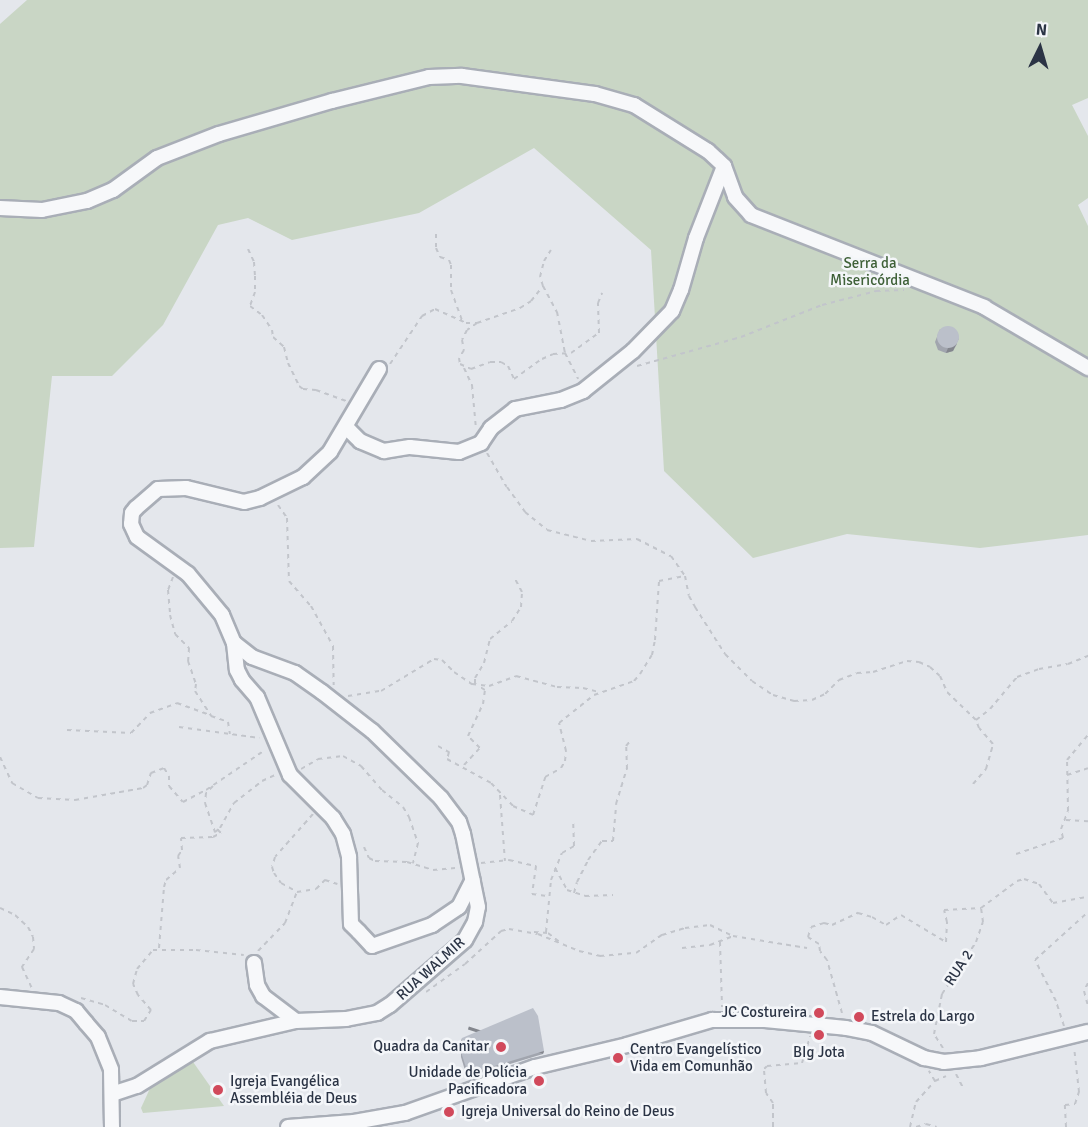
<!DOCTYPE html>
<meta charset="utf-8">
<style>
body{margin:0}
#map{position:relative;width:1088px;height:1127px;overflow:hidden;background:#e4e7ec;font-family:Signika,sans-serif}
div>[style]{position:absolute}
.green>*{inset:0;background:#c9d6c5}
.path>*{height:2px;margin-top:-1px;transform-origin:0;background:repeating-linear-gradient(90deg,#c2c5cb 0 4.5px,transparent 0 9px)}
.roads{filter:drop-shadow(2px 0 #a9aeb7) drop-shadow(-2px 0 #a9aeb7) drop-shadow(0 2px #a9aeb7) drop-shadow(0 -2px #a9aeb7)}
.street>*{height:14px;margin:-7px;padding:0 7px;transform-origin:7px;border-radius:7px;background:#f7f8fa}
.wall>*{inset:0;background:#a1a5ae}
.shaded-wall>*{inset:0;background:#83868d;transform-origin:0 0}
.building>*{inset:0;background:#bbc0ca}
.round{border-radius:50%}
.dots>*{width:16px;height:16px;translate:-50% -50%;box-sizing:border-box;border:3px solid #f4f6f9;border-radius:50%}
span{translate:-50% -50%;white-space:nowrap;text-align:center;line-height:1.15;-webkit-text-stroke:5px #f4f6f9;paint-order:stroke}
.park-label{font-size:15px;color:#3f6138}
.street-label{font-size:15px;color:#2b3445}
.poi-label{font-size:15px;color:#2b3445}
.right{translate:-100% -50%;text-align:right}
.left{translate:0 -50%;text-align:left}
.north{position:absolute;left:1010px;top:18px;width:60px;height:60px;-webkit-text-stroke:4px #f4f6f9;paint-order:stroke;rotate:5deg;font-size:16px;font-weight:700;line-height:24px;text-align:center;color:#2b3445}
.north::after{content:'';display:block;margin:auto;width:21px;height:27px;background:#2b3445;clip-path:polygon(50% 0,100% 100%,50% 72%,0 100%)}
</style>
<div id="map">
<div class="green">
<i style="clip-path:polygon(27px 0,1088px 0,1088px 98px,1072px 105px,1088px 136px,1088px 198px,1078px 205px,1088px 226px,1088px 535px,980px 548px,847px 534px,753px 558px,664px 471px,651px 250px,534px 148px,419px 213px,292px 240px,248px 218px,218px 225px,163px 325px,112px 376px,52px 376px,34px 547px,0 548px,0 24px)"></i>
<i style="clip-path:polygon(191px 1059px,224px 1106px,143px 1113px,141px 1108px,152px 1084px)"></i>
</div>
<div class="path">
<i style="left:436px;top:234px;width:14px;rotate:90deg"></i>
<i style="left:436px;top:248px;width:10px;rotate:66deg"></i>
<i style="left:440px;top:257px;width:9px;rotate:18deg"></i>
<i style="left:449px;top:260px;width:5px;rotate:68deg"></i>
<i style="left:451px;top:265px;width:25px;rotate:90deg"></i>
<i style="left:451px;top:290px;width:33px;rotate:70deg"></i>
<i style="left:248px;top:249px;width:14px;rotate:65deg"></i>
<i style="left:254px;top:262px;width:14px;rotate:86deg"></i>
<i style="left:255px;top:276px;width:16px;rotate:90deg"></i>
<i style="left:255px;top:292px;width:15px;rotate:110deg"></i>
<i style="left:250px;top:306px;width:15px;rotate:37deg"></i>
<i style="left:262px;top:315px;width:18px;rotate:56deg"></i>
<i style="left:272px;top:330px;width:7px;rotate:82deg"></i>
<i style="left:273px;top:337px;width:15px;rotate:42deg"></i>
<i style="left:284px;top:347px;width:16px;rotate:76deg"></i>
<i style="left:288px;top:363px;width:25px;rotate:64deg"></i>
<i style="left:299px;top:386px;width:5px;rotate:37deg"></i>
<i style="left:303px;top:389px;width:13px;rotate:4deg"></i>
<i style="left:316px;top:390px;width:32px;rotate:20deg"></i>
<i style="left:543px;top:286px;width:30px;rotate:62deg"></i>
<i style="left:557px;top:312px;width:42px;rotate:79deg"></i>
<i style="left:565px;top:353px;width:29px;rotate:63deg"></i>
<i style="left:477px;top:323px;width:12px;rotate:145deg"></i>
<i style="left:467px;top:330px;width:11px;rotate:117deg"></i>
<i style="left:462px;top:340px;width:10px;rotate:79deg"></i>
<i style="left:464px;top:350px;width:9px;rotate:122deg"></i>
<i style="left:459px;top:358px;width:6px;rotate:81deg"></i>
<i style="left:460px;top:364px;width:12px;rotate:24deg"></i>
<i style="left:471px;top:369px;width:20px;rotate:-20deg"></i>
<i style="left:490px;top:362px;width:11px"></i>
<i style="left:501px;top:362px;width:8px;rotate:30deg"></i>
<i style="left:508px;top:366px;width:14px;rotate:65deg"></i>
<i style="left:514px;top:379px;width:34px;rotate:-36deg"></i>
<i style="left:542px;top:359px;width:12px;rotate:-24deg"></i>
<i style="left:553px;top:354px;width:18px;rotate:-3deg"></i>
<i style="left:571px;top:353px;width:34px;rotate:-36deg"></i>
<i style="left:599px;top:333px;width:30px;rotate:-92deg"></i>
<i style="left:598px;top:303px;width:11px;rotate:-68deg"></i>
<i style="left:390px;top:364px;width:58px;rotate:-56.3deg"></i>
<i style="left:422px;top:316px;width:15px;rotate:-28deg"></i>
<i style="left:435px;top:309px;width:34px;rotate:24deg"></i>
<i style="left:466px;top:323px;width:11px"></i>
<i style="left:477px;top:323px;width:46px;rotate:-19.2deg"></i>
<i style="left:520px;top:308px;width:13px;rotate:-32deg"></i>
<i style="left:531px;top:301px;width:19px;rotate:-51deg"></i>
<i style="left:543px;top:286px;width:9px;rotate:-108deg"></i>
<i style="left:540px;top:277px;width:16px;rotate:-76deg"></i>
<i style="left:544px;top:261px;width:13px;rotate:-58deg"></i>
<i style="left:637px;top:366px;width:108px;rotate:-15.6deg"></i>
<i style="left:741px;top:337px;width:87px;rotate:-21.6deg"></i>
<i style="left:822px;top:305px;width:56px;rotate:-14.5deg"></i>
<i style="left:876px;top:291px;width:28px;rotate:-2deg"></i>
<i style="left:464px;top:368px;width:19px;rotate:65deg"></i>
<i style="left:472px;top:385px;width:44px;rotate:84.8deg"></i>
<i style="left:487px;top:453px;width:39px;rotate:60deg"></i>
<i style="left:507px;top:487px;width:31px;rotate:54deg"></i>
<i style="left:525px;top:512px;width:28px;rotate:39deg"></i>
<i style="left:547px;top:530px;width:45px;rotate:14deg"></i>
<i style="left:591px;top:541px;width:46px;rotate:-2.5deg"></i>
<i style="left:637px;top:539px;width:38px;rotate:27deg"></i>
<i style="left:671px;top:556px;width:24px;rotate:55deg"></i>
<i style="left:685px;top:576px;width:20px;rotate:79deg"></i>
<i style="left:689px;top:596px;width:13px;rotate:61deg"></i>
<i style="left:695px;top:607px;width:56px;rotate:57.4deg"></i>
<i style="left:725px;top:654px;width:38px;rotate:45deg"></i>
<i style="left:752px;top:681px;width:25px;rotate:34deg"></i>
<i style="left:773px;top:695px;width:22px;rotate:16deg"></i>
<i style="left:794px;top:701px;width:18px;rotate:-3deg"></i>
<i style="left:812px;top:700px;width:14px;rotate:-25deg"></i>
<i style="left:825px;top:694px;width:20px;rotate:-45deg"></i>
<i style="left:839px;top:680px;width:19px;rotate:-21deg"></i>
<i style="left:857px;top:673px;width:16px;rotate:-4deg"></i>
<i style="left:873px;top:672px;width:36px;rotate:-18deg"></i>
<i style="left:907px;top:661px;width:12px;rotate:5deg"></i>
<i style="left:919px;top:662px;width:12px;rotate:24deg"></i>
<i style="left:930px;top:667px;width:13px;rotate:42deg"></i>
<i style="left:940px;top:676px;width:17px;rotate:66deg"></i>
<i style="left:947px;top:692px;width:40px;rotate:44deg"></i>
<i style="left:278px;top:505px;width:16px;rotate:55deg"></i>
<i style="left:287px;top:518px;width:63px;rotate:88.2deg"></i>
<i style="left:289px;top:581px;width:33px;rotate:49deg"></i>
<i style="left:311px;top:606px;width:46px;rotate:61.2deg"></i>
<i style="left:333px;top:646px;width:39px;rotate:89deg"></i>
<i style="left:173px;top:577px;width:14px;rotate:111deg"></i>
<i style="left:168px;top:590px;width:25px;rotate:85deg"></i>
<i style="left:170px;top:615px;width:20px;rotate:75deg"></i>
<i style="left:175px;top:634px;width:20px;rotate:45deg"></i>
<i style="left:189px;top:648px;width:13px;rotate:94deg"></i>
<i style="left:188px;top:661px;width:24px;rotate:71deg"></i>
<i style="left:196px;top:684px;width:7px;rotate:98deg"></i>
<i style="left:195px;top:691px;width:30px;rotate:57deg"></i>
<i style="left:211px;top:716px;width:18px;rotate:19deg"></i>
<i style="left:228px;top:722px;width:12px;rotate:81deg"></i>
<i style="left:475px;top:684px;width:6px;rotate:-90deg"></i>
<i style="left:475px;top:678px;width:17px;rotate:-59deg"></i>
<i style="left:484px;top:663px;width:25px;rotate:-76deg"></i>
<i style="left:490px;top:639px;width:28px;rotate:-39deg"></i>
<i style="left:512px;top:621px;width:17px;rotate:-57deg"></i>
<i style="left:521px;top:607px;width:15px;rotate:-86deg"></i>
<i style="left:522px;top:592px;width:15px;rotate:-118deg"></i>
<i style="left:348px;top:696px;width:33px;rotate:-9deg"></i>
<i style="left:381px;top:691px;width:62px;rotate:-31.1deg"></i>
<i style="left:434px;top:659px;width:8px;rotate:7deg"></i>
<i style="left:442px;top:660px;width:17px;rotate:45deg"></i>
<i style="left:454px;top:672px;width:22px;rotate:34deg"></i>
<i style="left:472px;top:684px;width:17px;rotate:7deg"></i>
<i style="left:489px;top:686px;width:29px;rotate:-20deg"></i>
<i style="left:516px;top:676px;width:42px;rotate:15deg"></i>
<i style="left:557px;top:687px;width:26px;rotate:2deg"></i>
<i style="left:583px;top:688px;width:16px;rotate:14deg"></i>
<i style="left:179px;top:727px;width:81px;rotate:7.8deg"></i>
<i style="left:67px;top:730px;width:64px;rotate:2.7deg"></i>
<i style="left:131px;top:733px;width:28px;rotate:-46deg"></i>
<i style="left:150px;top:713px;width:29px;rotate:-20deg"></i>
<i style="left:177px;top:703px;width:35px;rotate:20deg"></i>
<i style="left:438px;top:746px;width:13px;rotate:29deg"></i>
<i style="left:449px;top:752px;width:7px;rotate:106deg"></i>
<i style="left:447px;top:759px;width:50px;rotate:28.6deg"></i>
<i style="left:491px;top:783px;width:32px;rotate:46deg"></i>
<i style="left:513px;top:806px;width:22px;rotate:24deg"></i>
<i style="left:533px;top:815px;width:40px;rotate:-72deg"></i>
<i style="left:545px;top:777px;width:18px;rotate:-29deg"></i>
<i style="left:561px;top:768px;width:8px;rotate:-60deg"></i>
<i style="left:565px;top:761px;width:10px;rotate:-84deg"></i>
<i style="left:566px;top:751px;width:29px;rotate:-104deg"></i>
<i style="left:559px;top:723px;width:45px;rotate:-38.7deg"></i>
<i style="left:594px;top:695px;width:42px;rotate:-19.3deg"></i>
<i style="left:634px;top:681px;width:9px;rotate:-49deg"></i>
<i style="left:640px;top:674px;width:22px;rotate:-58deg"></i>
<i style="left:652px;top:655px;width:15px;rotate:-79deg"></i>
<i style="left:655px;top:640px;width:59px;rotate:-86.1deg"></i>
<i style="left:659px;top:581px;width:26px;rotate:-11deg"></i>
<i style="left:0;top:757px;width:29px;rotate:65deg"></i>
<i style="left:12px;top:783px;width:30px;rotate:30deg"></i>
<i style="left:38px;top:798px;width:37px;rotate:3deg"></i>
<i style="left:75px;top:800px;width:69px;rotate:-10deg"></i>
<i style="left:143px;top:788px;width:5px;rotate:-37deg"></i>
<i style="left:147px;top:785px;width:13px;rotate:-72deg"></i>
<i style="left:151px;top:773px;width:14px;rotate:-21deg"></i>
<i style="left:164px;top:768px;width:9px;rotate:58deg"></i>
<i style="left:169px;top:776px;width:10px;rotate:90deg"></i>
<i style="left:169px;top:786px;width:21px;rotate:49deg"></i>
<i style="left:183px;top:802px;width:26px;rotate:-28deg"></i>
<i style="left:206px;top:790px;width:71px;rotate:-34.1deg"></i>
<i style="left:464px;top:765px;width:23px;rotate:-47deg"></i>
<i style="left:480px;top:748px;width:17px;rotate:-135deg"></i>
<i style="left:468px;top:736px;width:35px;rotate:-65deg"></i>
<i style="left:483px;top:704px;width:14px;rotate:-82deg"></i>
<i style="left:485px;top:690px;width:6px;rotate:-149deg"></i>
<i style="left:301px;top:769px;width:20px;rotate:-30deg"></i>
<i style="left:318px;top:759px;width:25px;rotate:-7deg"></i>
<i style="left:343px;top:756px;width:21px;rotate:29deg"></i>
<i style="left:361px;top:766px;width:32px;rotate:49deg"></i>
<i style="left:382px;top:790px;width:27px;rotate:39deg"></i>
<i style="left:403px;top:807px;width:12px;rotate:59deg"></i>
<i style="left:409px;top:817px;width:28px;rotate:71deg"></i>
<i style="left:418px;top:843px;width:21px;rotate:104deg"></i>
<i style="left:1067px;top:775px;width:22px;rotate:-18deg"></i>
<i style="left:973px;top:784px;width:20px;rotate:-49deg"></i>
<i style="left:986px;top:769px;width:26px;rotate:-74deg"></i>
<i style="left:993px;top:744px;width:21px;rotate:-131deg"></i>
<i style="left:979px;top:728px;width:9px;rotate:-111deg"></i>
<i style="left:976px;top:720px;width:18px;rotate:-38deg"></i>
<i style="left:990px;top:709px;width:42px;rotate:-49.8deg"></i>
<i style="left:1017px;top:677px;width:23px;rotate:-20deg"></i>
<i style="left:1039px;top:669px;width:29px;rotate:-10deg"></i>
<i style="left:1068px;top:664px;width:22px;rotate:-22deg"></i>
<i style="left:213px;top:786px;width:10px;rotate:135deg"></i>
<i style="left:206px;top:793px;width:10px;rotate:96deg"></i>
<i style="left:205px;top:803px;width:31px;rotate:71deg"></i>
<i style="left:500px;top:795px;width:66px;rotate:85.7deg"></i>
<i style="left:313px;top:814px;width:57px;rotate:131.5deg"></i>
<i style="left:275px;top:857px;width:10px;rotate:107deg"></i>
<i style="left:272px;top:867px;width:6px;rotate:72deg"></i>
<i style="left:274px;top:873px;width:12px;rotate:55deg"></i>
<i style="left:281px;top:883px;width:18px;rotate:29deg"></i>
<i style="left:297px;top:892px;width:19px;rotate:-9deg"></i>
<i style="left:316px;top:889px;width:13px;rotate:-45deg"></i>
<i style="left:325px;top:880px;width:13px;rotate:18deg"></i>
<i style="left:1066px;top:820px;width:22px;rotate:3deg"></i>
<i style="left:215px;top:832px;width:6px;rotate:-39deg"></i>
<i style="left:220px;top:828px;width:29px;rotate:-61deg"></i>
<i style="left:234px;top:803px;width:36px;rotate:-38deg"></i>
<i style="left:262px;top:781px;width:17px;rotate:-25deg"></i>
<i style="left:364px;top:847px;width:12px;rotate:66deg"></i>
<i style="left:369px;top:858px;width:7px;rotate:27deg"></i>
<i style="left:375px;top:861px;width:32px;rotate:2deg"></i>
<i style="left:407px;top:862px;width:27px;rotate:17deg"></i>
<i style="left:433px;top:870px;width:25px;rotate:-5deg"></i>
<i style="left:1016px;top:854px;width:50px;rotate:-18.8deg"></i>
<i style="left:1063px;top:838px;width:9px;rotate:-103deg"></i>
<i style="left:1061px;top:829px;width:19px;rotate:-69deg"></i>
<i style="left:1068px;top:811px;width:51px;rotate:-91.1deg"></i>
<i style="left:1067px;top:760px;width:33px;rotate:-50deg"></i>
<i style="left:481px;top:863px;width:28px;rotate:-6deg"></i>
<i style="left:509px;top:860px;width:28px;rotate:13deg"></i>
<i style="left:536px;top:866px;width:28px;rotate:98deg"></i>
<i style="left:532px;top:894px;width:15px;rotate:8deg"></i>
<i style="left:555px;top:868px;width:25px;rotate:61deg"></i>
<i style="left:567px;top:890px;width:19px;rotate:18deg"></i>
<i style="left:585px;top:896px;width:28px;rotate:-2deg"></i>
<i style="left:574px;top:893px;width:11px;rotate:-75deg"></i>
<i style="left:577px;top:882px;width:25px;rotate:-63deg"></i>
<i style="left:588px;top:860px;width:24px;rotate:-54deg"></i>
<i style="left:602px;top:841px;width:11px"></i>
<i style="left:613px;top:841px;width:37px;rotate:-85deg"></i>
<i style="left:616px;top:804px;width:37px;rotate:-73deg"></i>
<i style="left:627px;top:769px;width:23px;rotate:-92deg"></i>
<i style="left:626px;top:746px;width:8px;rotate:-50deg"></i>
<i style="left:0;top:908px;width:17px;rotate:25deg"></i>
<i style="left:15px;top:915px;width:18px;rotate:43deg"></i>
<i style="left:28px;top:927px;width:11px;rotate:63deg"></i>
<i style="left:33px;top:937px;width:12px;rotate:85deg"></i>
<i style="left:34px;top:949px;width:22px;rotate:124deg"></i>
<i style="left:22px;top:967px;width:23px;rotate:65deg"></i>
<i style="left:534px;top:932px;width:14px;rotate:4deg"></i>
<i style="left:548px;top:933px;width:16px;rotate:38deg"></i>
<i style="left:546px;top:932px;width:52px;rotate:-84.5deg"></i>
<i style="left:551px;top:880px;width:29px;rotate:-68deg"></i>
<i style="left:562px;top:853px;width:14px;rotate:-30deg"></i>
<i style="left:574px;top:846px;width:25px;rotate:-92deg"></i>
<i style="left:720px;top:942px;width:65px;rotate:88.2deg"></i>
<i style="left:159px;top:948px;width:61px;rotate:-85.3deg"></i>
<i style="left:164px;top:887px;width:7px;rotate:-74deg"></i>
<i style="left:166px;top:880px;width:18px;rotate:-41deg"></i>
<i style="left:180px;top:868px;width:12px;rotate:-99deg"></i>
<i style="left:178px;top:856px;width:7px;rotate:-56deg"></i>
<i style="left:182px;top:850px;width:12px;rotate:-95deg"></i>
<i style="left:181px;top:838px;width:32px;rotate:-2deg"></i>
<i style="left:213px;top:837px;width:9px;rotate:-27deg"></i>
<i style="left:221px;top:833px;width:4px;rotate:-135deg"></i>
<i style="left:682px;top:948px;width:28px;rotate:-6deg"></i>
<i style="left:710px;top:945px;width:25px;rotate:-21deg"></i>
<i style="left:258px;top:951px;width:39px;rotate:-46deg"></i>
<i style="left:285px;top:923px;width:33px;rotate:-69deg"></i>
<i style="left:1088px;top:983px;width:9px;rotate:117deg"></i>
<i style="left:1084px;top:991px;width:16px;rotate:75deg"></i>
<i style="left:426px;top:992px;width:48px;rotate:-35.7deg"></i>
<i style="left:465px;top:964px;width:49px;rotate:-42.5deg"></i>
<i style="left:501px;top:931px;width:8px;rotate:-14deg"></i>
<i style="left:509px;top:929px;width:29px;rotate:10deg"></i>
<i style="left:538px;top:934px;width:44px;rotate:22.5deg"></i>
<i style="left:579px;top:951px;width:22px;rotate:13deg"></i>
<i style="left:600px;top:956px;width:36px;rotate:-5deg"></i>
<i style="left:636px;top:953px;width:32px;rotate:-35deg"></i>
<i style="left:662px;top:935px;width:24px;rotate:-17deg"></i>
<i style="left:685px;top:928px;width:25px;rotate:-7deg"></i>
<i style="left:710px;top:925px;width:25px;rotate:26deg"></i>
<i style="left:733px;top:936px;width:75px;rotate:9.2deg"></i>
<i style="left:81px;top:998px;width:25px;rotate:16deg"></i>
<i style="left:105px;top:1005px;width:31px;rotate:31deg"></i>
<i style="left:132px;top:1021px;width:12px"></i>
<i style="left:144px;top:1021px;width:13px;rotate:-58deg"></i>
<i style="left:151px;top:1010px;width:20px;rotate:-131deg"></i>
<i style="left:138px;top:995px;width:12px;rotate:-114deg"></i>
<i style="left:133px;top:984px;width:16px;rotate:-75deg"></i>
<i style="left:137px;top:969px;width:25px;rotate:-50deg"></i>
<i style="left:153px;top:950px;width:43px"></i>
<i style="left:196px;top:950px;width:48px;rotate:5.9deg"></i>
<i style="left:842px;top:1013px;width:55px;rotate:-105.8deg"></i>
<i style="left:827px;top:960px;width:11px;rotate:-128deg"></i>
<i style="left:820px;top:951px;width:7px;rotate:-98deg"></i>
<i style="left:819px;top:944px;width:13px;rotate:-148deg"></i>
<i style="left:808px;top:937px;width:10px;rotate:-73deg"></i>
<i style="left:811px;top:927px;width:14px;rotate:-17deg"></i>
<i style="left:824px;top:923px;width:8px;rotate:14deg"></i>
<i style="left:832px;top:925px;width:29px;rotate:-25deg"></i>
<i style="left:858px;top:913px;width:15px;rotate:16deg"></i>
<i style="left:872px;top:917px;width:16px;rotate:30deg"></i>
<i style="left:886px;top:925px;width:18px;rotate:-34deg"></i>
<i style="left:901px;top:915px;width:52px;rotate:31deg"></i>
<i style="left:946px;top:942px;width:20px;rotate:-87deg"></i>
<i style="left:947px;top:922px;width:12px;rotate:-104deg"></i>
<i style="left:944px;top:910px;width:37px;rotate:-3deg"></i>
<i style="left:981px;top:908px;width:45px;rotate:-36.9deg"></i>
<i style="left:1017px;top:881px;width:7px;rotate:-16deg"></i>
<i style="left:1024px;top:879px;width:16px;rotate:18deg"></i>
<i style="left:1039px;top:884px;width:24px;rotate:54deg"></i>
<i style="left:1053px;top:903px;width:36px;rotate:-10deg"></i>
<i style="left:1064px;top:1026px;width:26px;rotate:-108deg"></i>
<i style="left:1056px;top:1001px;width:46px;rotate:-117.1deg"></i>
<i style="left:1035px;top:960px;width:72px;rotate:-42.2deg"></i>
<i style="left:943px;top:1048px;width:17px;rotate:-123deg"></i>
<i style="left:934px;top:1034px;width:41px;rotate:-78.7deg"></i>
<i style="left:942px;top:994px;width:62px;rotate:-56.8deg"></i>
<i style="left:976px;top:942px;width:21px;rotate:-71deg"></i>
<i style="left:983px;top:922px;width:14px;rotate:-98deg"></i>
<i style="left:956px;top:1074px;width:16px;rotate:63deg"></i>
<i style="left:935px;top:1081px;width:12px;rotate:-24deg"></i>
<i style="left:773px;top:1127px;width:24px;rotate:-90deg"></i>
<i style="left:773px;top:1103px;width:12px;rotate:-125deg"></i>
<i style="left:766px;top:1093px;width:24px;rotate:-95deg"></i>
<i style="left:764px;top:1069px;width:4px;rotate:-45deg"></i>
<i style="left:767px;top:1066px;width:35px;rotate:-5deg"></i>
<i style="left:802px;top:1063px;width:28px;rotate:-73deg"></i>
<i style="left:910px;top:1127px;width:26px;rotate:-77deg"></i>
<i style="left:916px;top:1102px;width:28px;rotate:-48deg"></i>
<i style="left:935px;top:1081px;width:12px;rotate:-121deg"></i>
<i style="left:916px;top:1127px;width:10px;rotate:-17deg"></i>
<i style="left:926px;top:1124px;width:11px;rotate:15deg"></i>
<i style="left:1066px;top:1127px;width:22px;rotate:-93deg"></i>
<i style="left:1065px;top:1105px;width:10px;rotate:-6deg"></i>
<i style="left:1075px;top:1104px;width:13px;rotate:-72deg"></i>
<i style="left:1079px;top:1092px;width:45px;rotate:-96.3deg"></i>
</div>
<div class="roads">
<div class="street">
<i style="left:0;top:208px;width:42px;rotate:2.7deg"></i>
<i style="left:42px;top:210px;width:46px;rotate:-11.3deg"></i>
<i style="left:87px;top:201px;width:28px;rotate:-23deg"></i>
<i style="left:113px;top:190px;width:54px;rotate:-36deg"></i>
<i style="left:157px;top:158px;width:66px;rotate:-21.2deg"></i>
<i style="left:219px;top:134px;width:118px;rotate:-16.3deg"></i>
<i style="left:332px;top:101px;width:100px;rotate:-13.9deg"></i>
<i style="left:429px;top:77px;width:33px;rotate:-2deg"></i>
<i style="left:462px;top:76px;width:134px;rotate:7.7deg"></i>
<i style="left:595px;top:94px;width:41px;rotate:15.8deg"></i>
<i style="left:634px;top:105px;width:87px;rotate:31.9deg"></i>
<i style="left:708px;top:151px;width:22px;rotate:43deg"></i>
<i style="left:724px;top:166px;width:33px;rotate:70deg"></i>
<i style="left:735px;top:197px;width:24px;rotate:48deg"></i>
<i style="left:751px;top:215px;width:251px;rotate:21.5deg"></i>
<i style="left:984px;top:307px;width:121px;rotate:30.4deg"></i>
<i style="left:379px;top:369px;width:96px;rotate:120.6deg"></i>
<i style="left:330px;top:452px;width:37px;rotate:137deg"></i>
<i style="left:303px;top:477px;width:48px;rotate:154deg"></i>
<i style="left:260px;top:498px;width:16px;rotate:166deg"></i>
<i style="left:244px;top:502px;width:60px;rotate:-166.4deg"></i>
<i style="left:186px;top:488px;width:28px;rotate:178deg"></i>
<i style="left:158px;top:489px;width:29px;rotate:139deg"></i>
<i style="left:136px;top:508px;width:6px;rotate:129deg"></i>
<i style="left:132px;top:513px;width:11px;rotate:95deg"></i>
<i style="left:131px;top:524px;width:14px;rotate:65deg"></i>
<i style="left:137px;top:537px;width:63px;rotate:36deg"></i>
<i style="left:188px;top:574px;width:53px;rotate:50.3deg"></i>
<i style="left:222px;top:615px;width:30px;rotate:67deg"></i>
<i style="left:234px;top:643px;width:27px;rotate:84deg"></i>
<i style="left:237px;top:670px;width:11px;rotate:63deg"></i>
<i style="left:242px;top:680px;width:23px;rotate:49deg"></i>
<i style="left:257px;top:697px;width:85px;rotate:67.1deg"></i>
<i style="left:290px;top:775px;width:61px;rotate:45deg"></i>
<i style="left:333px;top:818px;width:19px;rotate:58deg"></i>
<i style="left:343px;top:834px;width:24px;rotate:75deg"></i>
<i style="left:349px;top:857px;width:67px;rotate:88.3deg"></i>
<i style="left:351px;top:924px;width:11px;rotate:45deg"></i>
<i style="left:359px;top:932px;width:19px;rotate:47deg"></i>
<i style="left:372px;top:946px;width:64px;rotate:-19.3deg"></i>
<i style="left:432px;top:925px;width:32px;rotate:-34deg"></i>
<i style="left:459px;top:907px;width:30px;rotate:-63deg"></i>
<i style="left:346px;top:427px;width:20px;rotate:45deg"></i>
<i style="left:360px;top:441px;width:26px;rotate:23deg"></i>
<i style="left:384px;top:451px;width:26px;rotate:-9deg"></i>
<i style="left:410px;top:447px;width:49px;rotate:5.8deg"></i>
<i style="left:459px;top:452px;width:24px;rotate:-22deg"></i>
<i style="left:481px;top:443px;width:18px;rotate:-56deg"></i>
<i style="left:491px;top:428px;width:31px;rotate:-38deg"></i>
<i style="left:515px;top:409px;width:47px;rotate:-11.1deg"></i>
<i style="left:561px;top:400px;width:24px;rotate:-22deg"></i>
<i style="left:583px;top:391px;width:64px;rotate:-38.7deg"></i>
<i style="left:633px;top:351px;width:56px;rotate:-45.7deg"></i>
<i style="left:672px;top:311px;width:23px;rotate:-67deg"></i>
<i style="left:681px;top:290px;width:54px;rotate:-73.9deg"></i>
<i style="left:696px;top:238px;width:77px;rotate:-68.7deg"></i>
<i style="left:254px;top:963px;width:22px;rotate:82deg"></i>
<i style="left:257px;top:985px;width:13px;rotate:61deg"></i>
<i style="left:263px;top:996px;width:41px;rotate:37.1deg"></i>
<i style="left:0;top:997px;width:59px;rotate:5.8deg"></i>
<i style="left:59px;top:1003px;width:19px;rotate:25deg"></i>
<i style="left:76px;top:1011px;width:16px;rotate:50deg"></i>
<i style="left:86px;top:1023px;width:18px;rotate:49deg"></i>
<i style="left:98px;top:1037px;width:35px;rotate:68deg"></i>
<i style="left:111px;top:1070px;width:57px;rotate:89deg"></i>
<i style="left:112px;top:1094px;width:26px;rotate:-18deg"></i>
<i style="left:137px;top:1086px;width:86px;rotate:-31.7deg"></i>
<i style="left:210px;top:1041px;width:88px;rotate:-13.1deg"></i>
<i style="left:296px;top:1021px;width:50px;rotate:-2.3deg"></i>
<i style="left:346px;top:1019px;width:32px;rotate:-11deg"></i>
<i style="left:377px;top:1013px;width:15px;rotate:-32deg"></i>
<i style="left:390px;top:1005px;width:99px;rotate:-40.9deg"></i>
<i style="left:465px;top:940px;width:21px;rotate:-61deg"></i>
<i style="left:475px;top:922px;width:15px;rotate:-79deg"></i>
<i style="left:478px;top:907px;width:75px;rotate:-101.6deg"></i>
<i style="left:463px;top:834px;width:13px;rotate:-108deg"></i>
<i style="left:459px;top:822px;width:30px;rotate:-127deg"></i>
<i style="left:441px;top:798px;width:96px;rotate:-135.8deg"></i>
<i style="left:372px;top:731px;width:63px;rotate:-142deg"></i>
<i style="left:322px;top:692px;width:33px;rotate:-145deg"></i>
<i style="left:295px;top:673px;width:46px;rotate:-159.6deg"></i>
<i style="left:252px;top:657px;width:23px;rotate:-142deg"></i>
<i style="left:288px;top:1127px;width:66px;rotate:-4.3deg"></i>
<i style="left:354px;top:1122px;width:52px;rotate:-10deg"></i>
<i style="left:405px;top:1113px;width:138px;rotate:-19.5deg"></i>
<i style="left:535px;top:1067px;width:95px;rotate:-13.4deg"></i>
<i style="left:627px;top:1045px;width:89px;rotate:-16.4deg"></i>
<i style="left:712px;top:1020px;width:53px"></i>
<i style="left:765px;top:1020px;width:81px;rotate:5.6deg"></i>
<i style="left:846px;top:1028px;width:26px;rotate:11deg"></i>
<i style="left:872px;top:1033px;width:58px;rotate:25.7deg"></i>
<i style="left:924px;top:1058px;width:20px;rotate:11deg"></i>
<i style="left:944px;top:1062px;width:37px;rotate:-6deg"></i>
<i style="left:981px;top:1058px;width:110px;rotate:-13.7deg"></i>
</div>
</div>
<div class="wall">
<i style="clip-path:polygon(940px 329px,957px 344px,953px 351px,946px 353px,938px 350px,935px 342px)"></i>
<i style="clip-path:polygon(462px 1038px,544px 1051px,543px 1054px,467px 1077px,461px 1057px,461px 1041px)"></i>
</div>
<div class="shaded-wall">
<i style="clip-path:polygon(959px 338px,953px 351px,946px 353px,948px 348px)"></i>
<i style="left:544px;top:1051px;width:3px;height:79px;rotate:108deg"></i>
</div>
<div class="building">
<i class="round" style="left:937px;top:326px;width:22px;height:22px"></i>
<i style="clip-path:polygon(533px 1008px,538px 1016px,544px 1051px,468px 1074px,462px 1055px,462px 1038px)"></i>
</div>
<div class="dots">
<i style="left:819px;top:1013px;background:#d1495b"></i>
<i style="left:859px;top:1017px;background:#d1495b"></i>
<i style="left:819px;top:1035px;background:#d1495b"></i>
<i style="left:501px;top:1047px;background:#d1495b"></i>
<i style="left:618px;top:1058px;background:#d1495b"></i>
<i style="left:539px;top:1081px;background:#d1495b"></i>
<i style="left:218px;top:1090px;background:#d1495b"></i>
<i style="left:449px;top:1112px;background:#d1495b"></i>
</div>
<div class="park-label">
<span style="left:870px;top:272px">Serra da<br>Misericórdia</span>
</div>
<div class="street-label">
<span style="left:959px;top:968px;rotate:-57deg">RUA 2</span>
<span style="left:431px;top:969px;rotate:-42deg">RUA WALMIR</span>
</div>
<div class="poi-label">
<span class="right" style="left:807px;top:1013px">JC Costureira</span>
<span class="left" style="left:871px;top:1017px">Estrela do Largo</span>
<span class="right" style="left:489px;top:1047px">Quadra da Canitar</span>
<span class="left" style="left:630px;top:1058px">Centro Evangelístico<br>Vida em Comunhão</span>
<span style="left:819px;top:1053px">BIg Jota</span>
<span class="right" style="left:527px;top:1081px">Unidade de Polícia<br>Pacificadora</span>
<span class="left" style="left:230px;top:1090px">Igreja Evangélica<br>Assembléia de Deus</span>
<span class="left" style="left:461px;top:1112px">Igreja Universal do Reino de Deus</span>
</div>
<div class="north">N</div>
</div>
